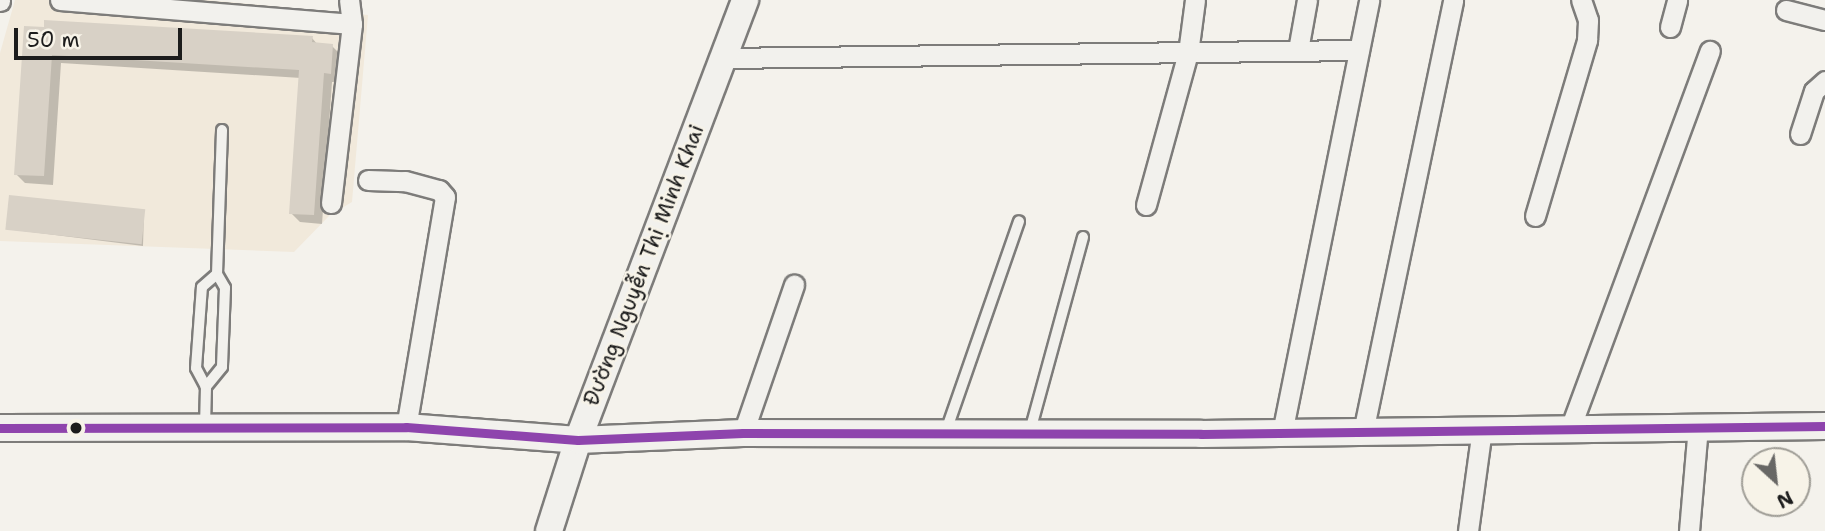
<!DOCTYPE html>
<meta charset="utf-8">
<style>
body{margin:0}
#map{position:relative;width:1825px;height:531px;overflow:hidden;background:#f4f2ec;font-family:"Shantell Sans",sans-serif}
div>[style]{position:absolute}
.built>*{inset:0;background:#f1e9db}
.shadow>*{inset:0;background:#0003}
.building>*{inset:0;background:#d8d1c6;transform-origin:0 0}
.roads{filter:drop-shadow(2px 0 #7d7c7a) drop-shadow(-2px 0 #7d7c7a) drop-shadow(0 2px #7d7c7a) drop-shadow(0 -2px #7d7c7a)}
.service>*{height:10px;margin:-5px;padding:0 5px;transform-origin:5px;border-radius:5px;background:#f2f1ed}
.minor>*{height:19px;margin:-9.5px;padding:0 9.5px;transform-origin:9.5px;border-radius:9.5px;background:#f2f1ed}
.secondary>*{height:26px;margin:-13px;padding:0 13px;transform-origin:13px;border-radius:13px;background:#f2f1ed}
.bus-1>*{height:9px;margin:-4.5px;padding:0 4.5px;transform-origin:4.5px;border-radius:4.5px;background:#8e44ad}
.dots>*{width:19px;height:19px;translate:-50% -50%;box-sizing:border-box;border:4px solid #f7f3e8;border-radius:50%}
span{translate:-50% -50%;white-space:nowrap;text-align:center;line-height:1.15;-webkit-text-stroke:5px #f7f3e8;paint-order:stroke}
.street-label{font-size:21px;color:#1c1c1c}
.north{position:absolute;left:1741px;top:447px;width:70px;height:70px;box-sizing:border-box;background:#f7f3e8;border:2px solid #9f9d96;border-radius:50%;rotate:153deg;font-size:19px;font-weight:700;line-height:28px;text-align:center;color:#1c1c1c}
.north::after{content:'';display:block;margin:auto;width:24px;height:32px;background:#686765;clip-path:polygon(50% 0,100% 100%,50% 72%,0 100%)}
.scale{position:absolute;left:14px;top:28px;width:168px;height:32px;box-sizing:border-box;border:4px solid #1c1c1c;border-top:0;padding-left:9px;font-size:21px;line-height:24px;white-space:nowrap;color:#1c1c1c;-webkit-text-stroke:5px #f7f3e8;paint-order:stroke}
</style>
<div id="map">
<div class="built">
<i style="clip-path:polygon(15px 0,208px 0,368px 15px,352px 202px,330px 215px,294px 252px,0 241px,0 53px)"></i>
</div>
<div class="shadow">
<i style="clip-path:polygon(26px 27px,312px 38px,318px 45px,332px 46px,341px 55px,339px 82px,332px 82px,322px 224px,300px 222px,291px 213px,301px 78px,61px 63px,53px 185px,25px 183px,16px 174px)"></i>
<i style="clip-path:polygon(144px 212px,143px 246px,7px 229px)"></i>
</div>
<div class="building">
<i style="clip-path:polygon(44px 20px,313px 36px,312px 42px,333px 44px,331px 74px,324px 73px,314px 215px,289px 214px,299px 70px,52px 55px,44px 176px,14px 175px,24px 26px,44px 27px)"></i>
<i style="left:9px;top:195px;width:137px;height:35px;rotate:6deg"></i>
</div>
<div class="roads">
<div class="service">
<i style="left:217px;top:274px;width:144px;rotate:-88deg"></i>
<i style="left:205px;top:427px;width:40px;rotate:-88.6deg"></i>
<i style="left:206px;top:387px;width:21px;rotate:-118deg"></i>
<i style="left:196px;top:368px;width:81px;rotate:-85.8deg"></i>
<i style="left:202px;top:287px;width:20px;rotate:-41deg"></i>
<i style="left:217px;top:274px;width:16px;rotate:60deg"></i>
<i style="left:225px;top:288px;width:79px;rotate:92.2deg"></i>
<i style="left:222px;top:367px;width:26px;rotate:129deg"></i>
<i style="left:946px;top:431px;width:222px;rotate:-70.8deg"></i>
<i style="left:1030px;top:431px;width:201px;rotate:-74.7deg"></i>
</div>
<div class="minor">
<i style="left:60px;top:0;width:293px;rotate:4.7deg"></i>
<i style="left:0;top:1px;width:1px;rotate:-90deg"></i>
<i style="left:1786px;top:10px;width:40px;rotate:14.4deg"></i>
<i style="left:1670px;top:27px;width:28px;rotate:-75deg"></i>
<i style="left:1298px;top:50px;width:51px;rotate:-79.8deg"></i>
<i style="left:722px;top:58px;width:637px;rotate:-0.72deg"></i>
<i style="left:1800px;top:134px;width:45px;rotate:-72deg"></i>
<i style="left:1814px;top:91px;width:15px;rotate:-42deg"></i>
<i style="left:368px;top:180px;width:37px;rotate:2deg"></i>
<i style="left:405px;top:181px;width:35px;rotate:15deg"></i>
<i style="left:439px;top:190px;width:9px;rotate:49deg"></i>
<i style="left:445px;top:197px;width:233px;rotate:99.6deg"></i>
<i style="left:331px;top:203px;width:180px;rotate:-83.3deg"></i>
<i style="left:352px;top:24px;width:24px;rotate:-97deg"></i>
<i style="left:1146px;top:205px;width:158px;rotate:-74.6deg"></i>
<i style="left:1188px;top:53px;width:53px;rotate:-82.5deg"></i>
<i style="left:1535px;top:216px;width:184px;rotate:-73.5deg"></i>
<i style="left:1587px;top:40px;width:20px;rotate:-87deg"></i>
<i style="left:1588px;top:20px;width:21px;rotate:-109deg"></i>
<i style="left:1571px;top:426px;width:400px;rotate:-69.7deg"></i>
<i style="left:1363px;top:432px;width:441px;rotate:-78.2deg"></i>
<i style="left:743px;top:433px;width:157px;rotate:-71deg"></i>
<i style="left:1282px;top:433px;width:442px;rotate:-78.6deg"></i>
<i style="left:1468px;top:531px;width:103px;rotate:-82.2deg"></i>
<i style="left:1689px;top:531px;width:105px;rotate:-85.1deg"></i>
</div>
<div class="secondary">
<i style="left:0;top:428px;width:406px;rotate:-0.1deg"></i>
<i style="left:406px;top:427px;width:172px;rotate:4.3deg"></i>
<i style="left:578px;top:440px;width:165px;rotate:-2.4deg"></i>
<i style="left:743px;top:433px;width:458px;rotate:0.1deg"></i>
<i style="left:1201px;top:434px;width:624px;rotate:-0.73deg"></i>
<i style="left:549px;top:531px;width:96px;rotate:-72.3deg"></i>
<i style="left:578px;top:440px;width:471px;rotate:-69.2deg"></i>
</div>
</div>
<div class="bus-1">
<i style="left:0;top:428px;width:406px;rotate:-0.1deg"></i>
<i style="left:406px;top:427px;width:172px;rotate:4.3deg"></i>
<i style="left:578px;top:440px;width:165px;rotate:-2.4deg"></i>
<i style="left:743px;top:433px;width:458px;rotate:0.1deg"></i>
<i style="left:1201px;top:434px;width:624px;rotate:-0.73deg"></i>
</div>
<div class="dots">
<i style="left:76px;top:428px;background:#1c1c1c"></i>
</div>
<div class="street-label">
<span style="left:644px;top:265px;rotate:-69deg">Đường Nguyễn Thị Minh Khai</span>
</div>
<div class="north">N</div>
<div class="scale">50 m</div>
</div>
